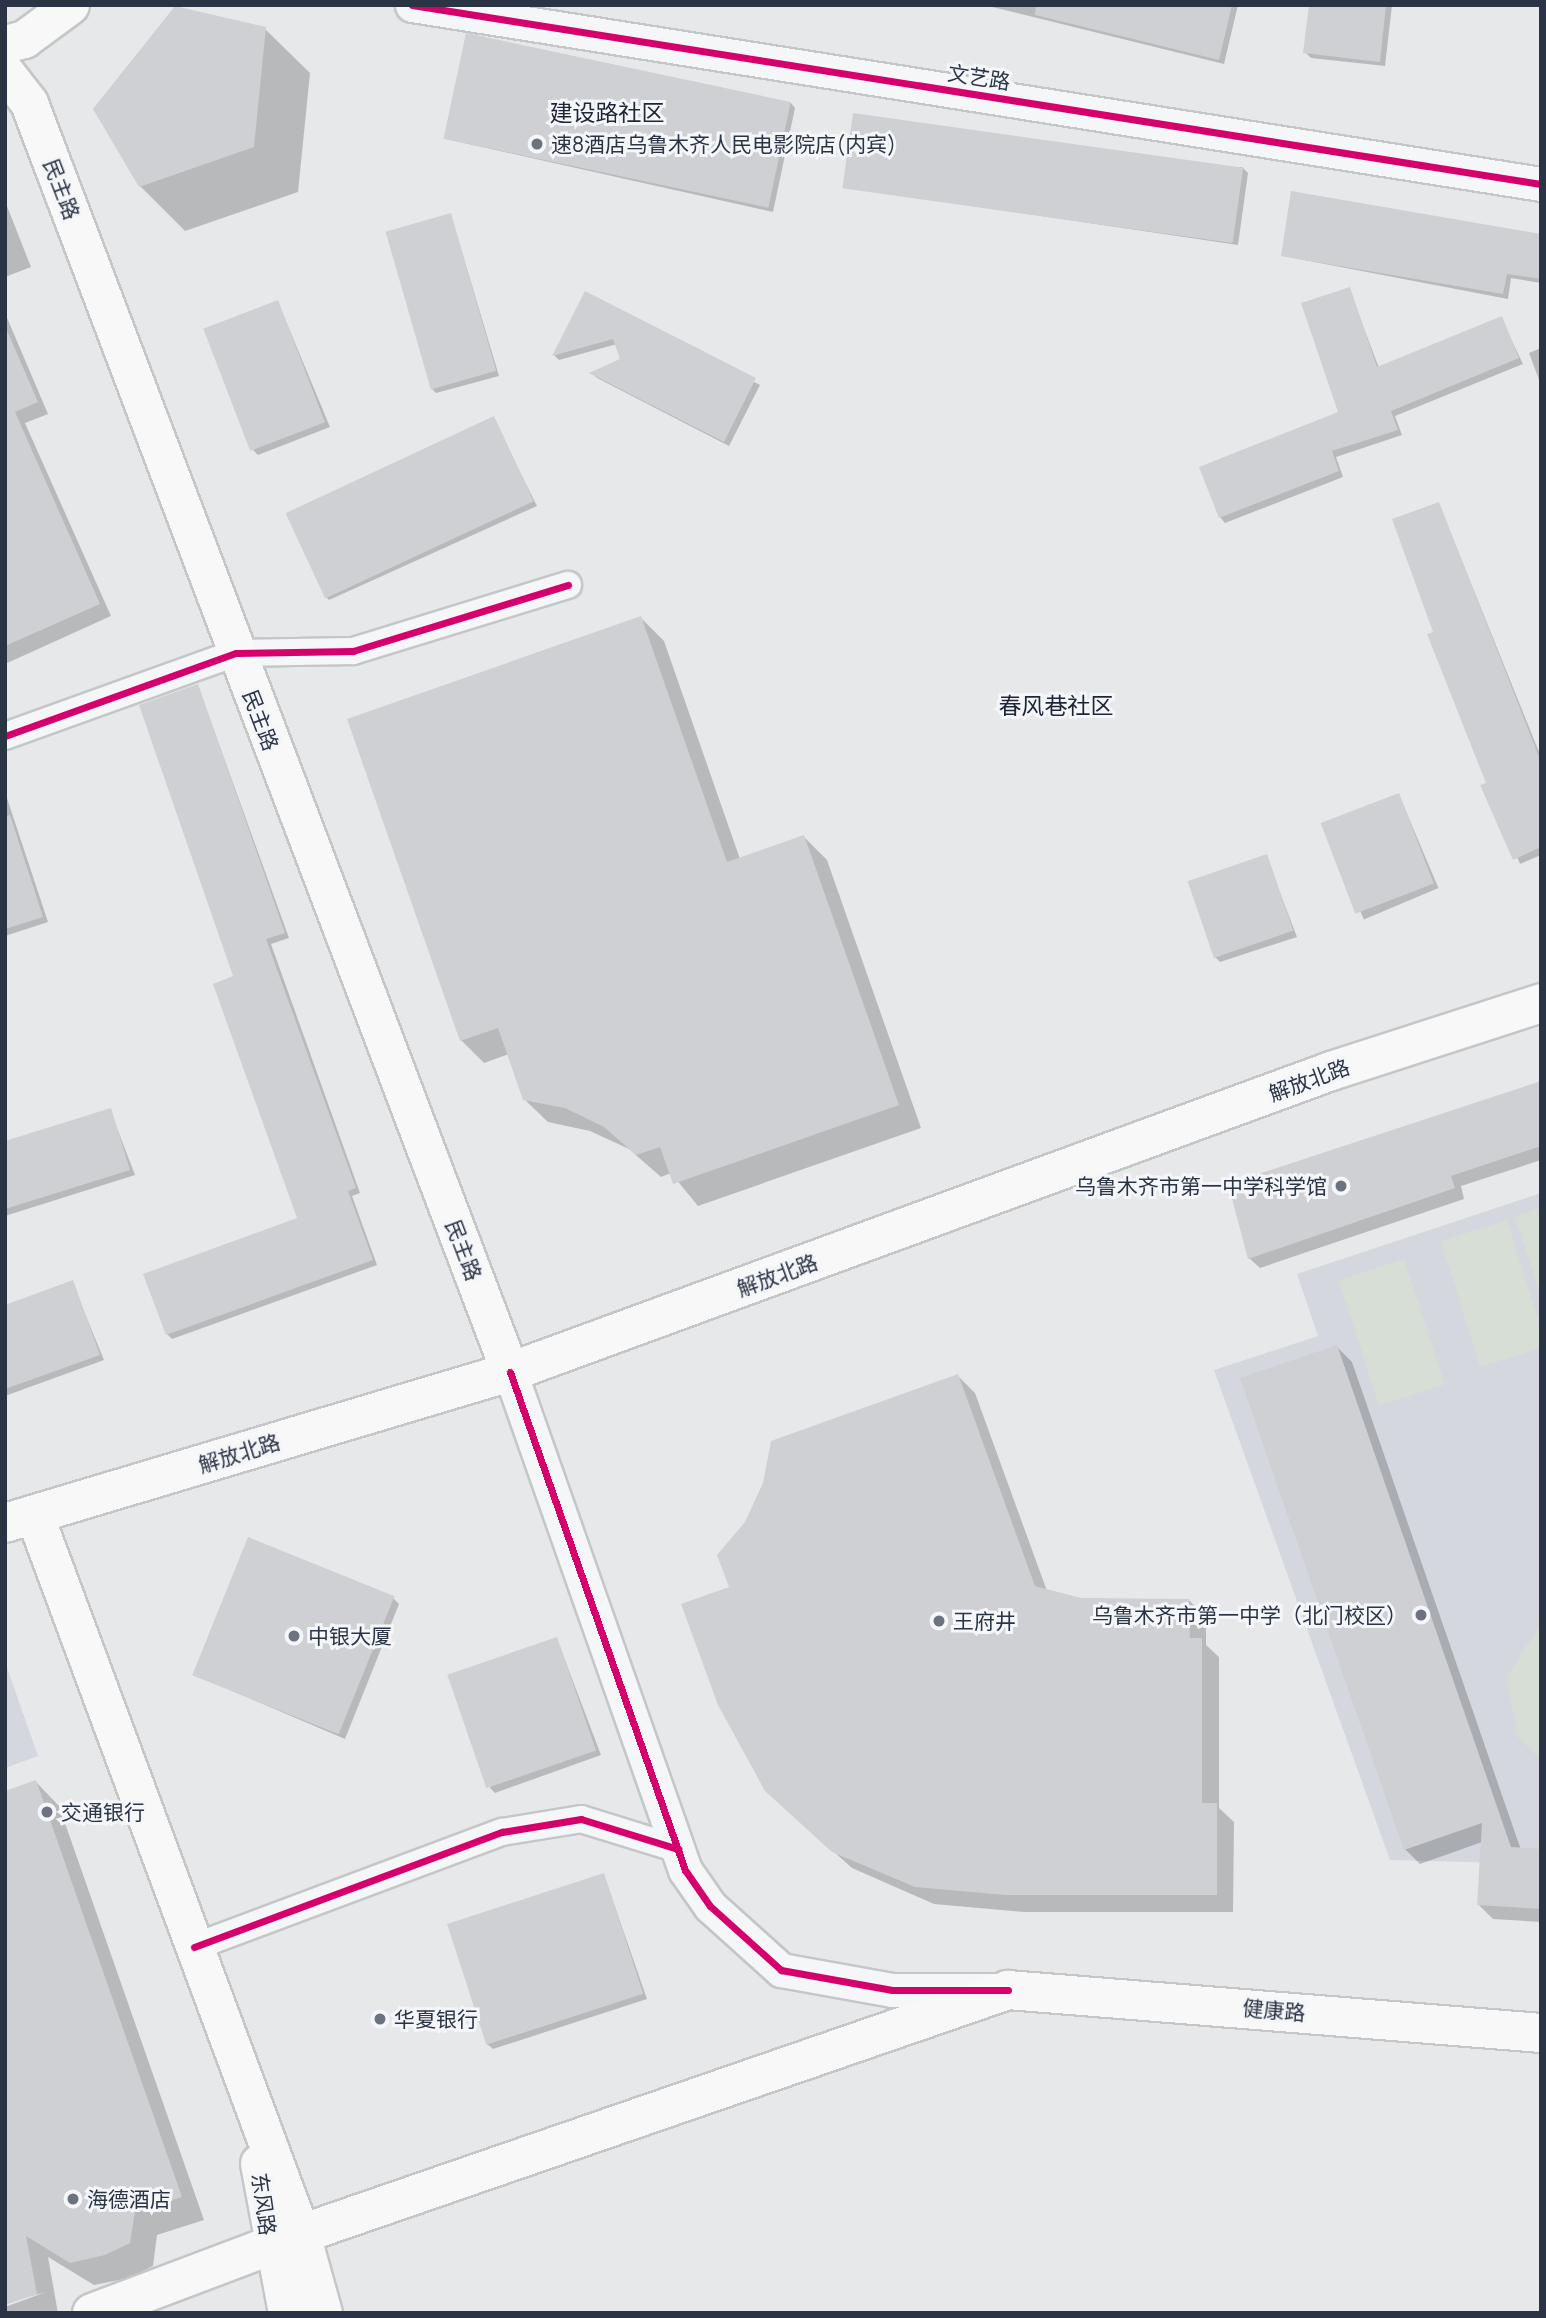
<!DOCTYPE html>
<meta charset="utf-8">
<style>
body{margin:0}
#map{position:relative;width:1546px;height:2318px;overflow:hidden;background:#e6e8ea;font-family:Manrope,"Noto Sans SC",sans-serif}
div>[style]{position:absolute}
.built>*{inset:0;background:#d4d7dd}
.green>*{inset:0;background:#d6ded6;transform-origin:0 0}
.shadow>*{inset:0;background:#0003;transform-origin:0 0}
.building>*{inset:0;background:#ced0d3;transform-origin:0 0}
.roads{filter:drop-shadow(2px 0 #c4c6c8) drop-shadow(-2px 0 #c4c6c8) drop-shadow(0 2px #c4c6c8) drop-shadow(0 -2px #c4c6c8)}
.minor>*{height:26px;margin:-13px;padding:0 13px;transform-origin:13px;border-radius:13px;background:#f5f6f7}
.tertiary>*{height:33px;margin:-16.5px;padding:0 16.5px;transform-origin:16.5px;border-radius:16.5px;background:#f5f6f7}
.secondary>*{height:37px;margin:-18.5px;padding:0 18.5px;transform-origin:18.5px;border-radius:18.5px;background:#f8f8f8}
.primary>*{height:38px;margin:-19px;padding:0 19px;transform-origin:19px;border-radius:19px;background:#f8f8f8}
.cycleway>*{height:7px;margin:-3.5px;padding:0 3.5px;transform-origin:3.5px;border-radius:3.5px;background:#d6006c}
.dots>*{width:19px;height:19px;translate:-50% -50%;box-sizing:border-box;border:4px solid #f4f6f9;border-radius:50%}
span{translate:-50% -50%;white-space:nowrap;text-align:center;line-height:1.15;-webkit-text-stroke:6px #f4f6f9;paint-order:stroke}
.street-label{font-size:21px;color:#2b3445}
.poi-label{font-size:21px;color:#2b3445}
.left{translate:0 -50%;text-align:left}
.right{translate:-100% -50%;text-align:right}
.neighbourhood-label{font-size:23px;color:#1d2536}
.frame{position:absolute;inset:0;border:7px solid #2b3445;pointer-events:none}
</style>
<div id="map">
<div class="built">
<i style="clip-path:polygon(1541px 1193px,1541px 1864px,1390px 1860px,1214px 1370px,1318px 1336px,1297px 1274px)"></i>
<i style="clip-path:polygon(5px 1662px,38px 1756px,5px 1768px)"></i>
</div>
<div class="green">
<i style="clip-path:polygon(1541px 1208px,1541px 1297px,1515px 1216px)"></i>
<i style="clip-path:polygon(1507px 1220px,1541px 1328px,1541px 1348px,1480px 1367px,1441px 1241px)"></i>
<i style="left:1404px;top:1259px;width:132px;height:69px;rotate:72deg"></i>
<i style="clip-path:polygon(1541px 1624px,1541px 1760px,1517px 1736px,1507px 1676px)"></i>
</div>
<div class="shadow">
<i style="clip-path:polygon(984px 5px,1238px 5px,1224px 64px)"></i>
<i style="clip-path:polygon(1311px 5px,1392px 5px,1385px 66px,1311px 58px,1305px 52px)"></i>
<i style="clip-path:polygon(265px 29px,310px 73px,298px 192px,185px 231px,140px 186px)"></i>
<i style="clip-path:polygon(790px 102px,795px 108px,773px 212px,446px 139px)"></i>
<i style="clip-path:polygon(1242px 167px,1248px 173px,1238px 245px,845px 187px)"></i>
<i style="clip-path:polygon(5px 201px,31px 267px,5px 277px)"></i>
<i style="clip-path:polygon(451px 215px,499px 376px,436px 393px,431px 388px)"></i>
<i style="clip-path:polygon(1541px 234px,1541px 283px,1511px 278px,1508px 299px,1283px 256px)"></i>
<i style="clip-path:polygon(1349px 289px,1379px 368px,1501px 318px,1523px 364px,1395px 416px,1402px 435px,1336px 457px,1343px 477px,1225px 523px,1220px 517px,1340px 413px)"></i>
<i style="clip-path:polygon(586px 293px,760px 385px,729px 446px,597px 378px,592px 373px,622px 360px,617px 344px,559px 360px,554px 355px)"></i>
<i style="clip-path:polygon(278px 302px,330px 427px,258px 455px,253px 450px)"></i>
<i style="clip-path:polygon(5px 313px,48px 414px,25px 423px,111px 616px,5px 664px)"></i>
<i style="clip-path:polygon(1541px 348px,1541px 385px,1529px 353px)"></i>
<i style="clip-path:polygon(493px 418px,537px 506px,329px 600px,324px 595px)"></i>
<i style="clip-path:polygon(1439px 504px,1541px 757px,1541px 855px,1520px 864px,1488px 784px)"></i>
<i style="clip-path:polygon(641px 618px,664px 641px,740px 859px,804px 837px,827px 860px,921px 1128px,698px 1206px,671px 1173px,661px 1177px,629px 1149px,590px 1131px,548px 1122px,524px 1099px,509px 1054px,484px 1063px,461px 1040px)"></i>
<i style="clip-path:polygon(198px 686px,289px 938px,271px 944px,360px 1193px,352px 1196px,377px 1265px,172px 1339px,167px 1334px,299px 1219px,236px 977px)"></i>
<i style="clip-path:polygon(5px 792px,48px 922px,5px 936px)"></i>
<i style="left:1399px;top:795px;width:101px;height:81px;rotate:67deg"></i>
<i style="clip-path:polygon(1266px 856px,1297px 937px,1220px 962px,1215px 957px)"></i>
<i style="clip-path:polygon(1541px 1083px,1541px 1160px,1461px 1186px,1464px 1199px,1260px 1268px,1249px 1258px)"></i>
<i style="clip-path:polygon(110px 1110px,135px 1175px,5px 1216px,5px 1143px)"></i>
<i style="clip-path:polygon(72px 1282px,104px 1360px,5px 1396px,5px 1306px)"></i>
<i style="clip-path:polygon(1337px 1347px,1352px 1362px,1521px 1850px,1541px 1851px,1541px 1922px,1493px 1919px,1478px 1904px,1482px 1842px,1420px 1864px,1405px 1849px)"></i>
<i style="clip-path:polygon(958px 1376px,975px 1393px,1047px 1591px,1080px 1600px,1189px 1600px,1206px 1618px,1206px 1645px,1219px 1657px,1219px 1808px,1234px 1822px,1233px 1912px,1024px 1912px,934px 1904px,852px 1868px,785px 1808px,731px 1588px)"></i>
<i style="clip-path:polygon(393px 1598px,399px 1604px,345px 1739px,195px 1675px)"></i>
<i style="clip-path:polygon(557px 1639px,601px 1755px,495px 1793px,490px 1788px)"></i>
<i style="clip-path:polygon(36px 1782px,59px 1806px,204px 2220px,157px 2235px,153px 2266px,129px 2278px,94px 2285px,48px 2257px,58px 2313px,5px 2313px,5px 2307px,46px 2292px,5px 2303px)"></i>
<i style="clip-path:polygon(604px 1875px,647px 1999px,493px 2049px,487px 2044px)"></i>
</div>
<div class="building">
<i style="clip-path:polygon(1036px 5px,1232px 5px,1219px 60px,1035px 15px)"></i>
<i style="clip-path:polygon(1309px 5px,1386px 5px,1380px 62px,1303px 53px)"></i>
<i style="clip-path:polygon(175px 6px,266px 27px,254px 147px,139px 187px,93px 109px)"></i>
<i style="left:466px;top:33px;width:332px;height:108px;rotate:12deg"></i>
<i style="left:853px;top:113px;width:394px;height:76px;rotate:8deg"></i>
<i style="clip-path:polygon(1291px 191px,1541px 234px,1541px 279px,1507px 274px,1503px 294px,1281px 256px)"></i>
<i style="left:451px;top:213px;width:164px;height:68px;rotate:74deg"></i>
<i style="clip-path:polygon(1350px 287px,1377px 367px,1502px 316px,1519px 358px,1391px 411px,1398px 430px,1332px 451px,1339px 471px,1219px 518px,1199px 467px,1338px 412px,1301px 303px)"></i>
<i style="clip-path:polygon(585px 291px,756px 378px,724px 442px,589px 373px,620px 359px,613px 339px,552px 356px)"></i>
<i style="left:278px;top:300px;width:131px;height:80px;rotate:69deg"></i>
<i style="clip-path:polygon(5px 326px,38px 402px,15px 412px,100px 604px,5px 646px)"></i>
<i style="left:494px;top:416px;width:94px;height:230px;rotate:65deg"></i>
<i style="clip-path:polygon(1439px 502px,1541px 762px,1541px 847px,1513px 860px,1480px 785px,1486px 783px,1427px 634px,1433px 632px,1392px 519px)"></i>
<i style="clip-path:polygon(641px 616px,727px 862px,804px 835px,899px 1105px,673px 1184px,660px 1147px,636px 1155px,604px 1127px,565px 1108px,523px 1100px,498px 1028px,460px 1041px,347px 719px)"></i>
<i style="clip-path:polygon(198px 684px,285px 933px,266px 939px,356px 1188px,348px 1191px,373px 1260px,166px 1335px,143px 1274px,297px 1218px,213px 984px,233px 976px,139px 705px)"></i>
<i style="left:1399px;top:793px;width:97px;height:84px;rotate:69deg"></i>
<i style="clip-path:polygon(10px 815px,43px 917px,5px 929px,5px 816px)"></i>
<i style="left:1267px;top:854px;width:81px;height:84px;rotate:71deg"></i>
<i style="clip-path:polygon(1541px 1081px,1541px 1146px,1451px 1176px,1455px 1188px,1248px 1259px,1228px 1184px)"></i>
<i style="clip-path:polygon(111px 1108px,130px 1170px,5px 1209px,5px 1141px)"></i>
<i style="clip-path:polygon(73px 1280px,100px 1355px,5px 1389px,5px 1305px)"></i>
<i style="clip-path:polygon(1337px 1345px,1511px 1847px,1541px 1849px,1541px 1909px,1477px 1905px,1482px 1823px,1404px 1850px,1240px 1378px)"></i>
<i style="clip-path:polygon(958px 1374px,1035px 1586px,1081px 1598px,1189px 1599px,1190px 1638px,1202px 1638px,1202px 1803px,1217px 1803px,1217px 1895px,1005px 1895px,915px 1887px,832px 1852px,765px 1791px,718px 1705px,681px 1604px,729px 1587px,717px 1555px,745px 1522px,763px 1483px,771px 1441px)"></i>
<i style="left:248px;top:1537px;width:158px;height:149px;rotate:22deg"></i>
<i style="left:557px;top:1637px;width:120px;height:116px;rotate:71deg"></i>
<i style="clip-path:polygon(36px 1780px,182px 2197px,135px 2212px,130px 2243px,105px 2255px,70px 2263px,26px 2236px,37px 2294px,5px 2305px,5px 1791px)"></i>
<i style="left:604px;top:1873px;width:127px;height:165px;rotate:72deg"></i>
</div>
<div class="roads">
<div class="minor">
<i style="left:5px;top:736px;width:245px;rotate:-19.8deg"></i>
<i style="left:236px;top:653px;width:117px;rotate:-1deg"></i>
<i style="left:353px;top:651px;width:225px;rotate:-17.1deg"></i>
<i style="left:194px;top:1947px;width:329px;rotate:-20.5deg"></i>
<i style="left:502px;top:1832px;width:80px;rotate:-9.3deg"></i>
<i style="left:581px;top:1819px;width:102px;rotate:17.2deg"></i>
</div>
<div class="tertiary">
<i style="left:412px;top:5px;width:1143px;rotate:9.01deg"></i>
<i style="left:510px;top:1372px;width:528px;rotate:70.64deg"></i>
<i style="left:685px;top:1870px;width:44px;rotate:55.2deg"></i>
<i style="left:710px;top:1906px;width:96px;rotate:42deg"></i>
<i style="left:781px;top:1970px;width:113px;rotate:10.2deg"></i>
<i style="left:892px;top:1990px;width:103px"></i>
</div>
<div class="secondary">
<i style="left:5px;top:44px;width:20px;rotate:-15deg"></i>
<i style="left:24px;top:39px;width:57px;rotate:-36.5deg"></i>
<i style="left:5px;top:72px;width:39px;rotate:52deg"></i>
<i style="left:29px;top:103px;width:1357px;rotate:69.24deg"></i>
<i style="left:34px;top:1514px;width:768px;rotate:69.65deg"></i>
<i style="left:301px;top:2234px;width:82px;rotate:74.4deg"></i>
<i style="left:259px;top:2163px;width:153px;rotate:79.4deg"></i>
</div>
<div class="primary">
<i style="left:5px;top:1523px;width:527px;rotate:-16.65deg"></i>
<i style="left:510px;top:1372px;width:874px;rotate:-20.13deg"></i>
<i style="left:1331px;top:1071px;width:221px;rotate:-17.9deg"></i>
<i style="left:92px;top:2313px;width:223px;rotate:-20.7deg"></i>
<i style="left:301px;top:2234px;width:748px;rotate:-19.04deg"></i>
<i style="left:1008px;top:1990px;width:535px;rotate:4.61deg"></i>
</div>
</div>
<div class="cycleway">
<i style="left:412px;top:5px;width:1143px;rotate:9.01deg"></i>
<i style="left:5px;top:736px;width:245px;rotate:-19.8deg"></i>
<i style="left:236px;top:653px;width:117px;rotate:-1deg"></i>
<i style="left:353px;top:651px;width:225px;rotate:-17.1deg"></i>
<i style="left:510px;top:1372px;width:528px;rotate:70.64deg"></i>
<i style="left:685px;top:1870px;width:44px;rotate:55.2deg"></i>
<i style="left:710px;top:1906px;width:96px;rotate:42deg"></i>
<i style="left:781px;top:1970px;width:113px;rotate:10.2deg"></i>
<i style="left:892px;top:1990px;width:116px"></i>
<i style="left:194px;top:1947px;width:329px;rotate:-20.5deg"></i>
<i style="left:502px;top:1832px;width:80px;rotate:-9.3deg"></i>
<i style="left:581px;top:1819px;width:102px;rotate:17.2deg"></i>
</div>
<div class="dots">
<i style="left:537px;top:144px;background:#6c737f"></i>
<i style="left:1341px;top:1186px;background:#6c737f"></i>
<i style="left:1421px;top:1615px;background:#6c737f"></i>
<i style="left:939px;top:1621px;background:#6c737f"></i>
<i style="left:294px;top:1636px;background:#6c737f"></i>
<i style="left:47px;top:1812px;background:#6c737f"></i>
<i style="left:380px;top:2019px;background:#6c737f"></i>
<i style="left:73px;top:2199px;background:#6c737f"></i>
</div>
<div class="street-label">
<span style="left:979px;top:77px;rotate:9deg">文艺路</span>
<span style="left:62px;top:189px;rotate:69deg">民主路</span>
<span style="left:261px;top:720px;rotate:69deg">民主路</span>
<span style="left:1309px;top:1080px;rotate:-20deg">解放北路</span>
<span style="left:464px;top:1250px;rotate:69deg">民主路</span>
<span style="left:777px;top:1275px;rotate:-20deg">解放北路</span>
<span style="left:239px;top:1453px;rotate:-17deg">解放北路</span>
<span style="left:1274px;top:2010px;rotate:5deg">健康路</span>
<span style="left:264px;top:2204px;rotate:82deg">东风路</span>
</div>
<div class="poi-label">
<span class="left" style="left:551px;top:144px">速8酒店乌鲁木齐人民电影院店(内宾)</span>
<span class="right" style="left:1327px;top:1186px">乌鲁木齐市第一中学科学馆</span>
<span class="right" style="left:1407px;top:1615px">乌鲁木齐市第一中学（北门校区）</span>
<span class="left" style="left:953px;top:1621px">王府井</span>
<span class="left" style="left:308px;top:1636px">中银大厦</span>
<span class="left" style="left:61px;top:1812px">交通银行</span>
<span class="left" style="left:394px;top:2019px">华夏银行</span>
<span class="left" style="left:87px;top:2199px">海德酒店</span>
</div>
<div class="neighbourhood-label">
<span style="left:607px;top:112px">建设路社区</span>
<span style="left:1056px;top:705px">春风巷社区</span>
</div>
<div class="frame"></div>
</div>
